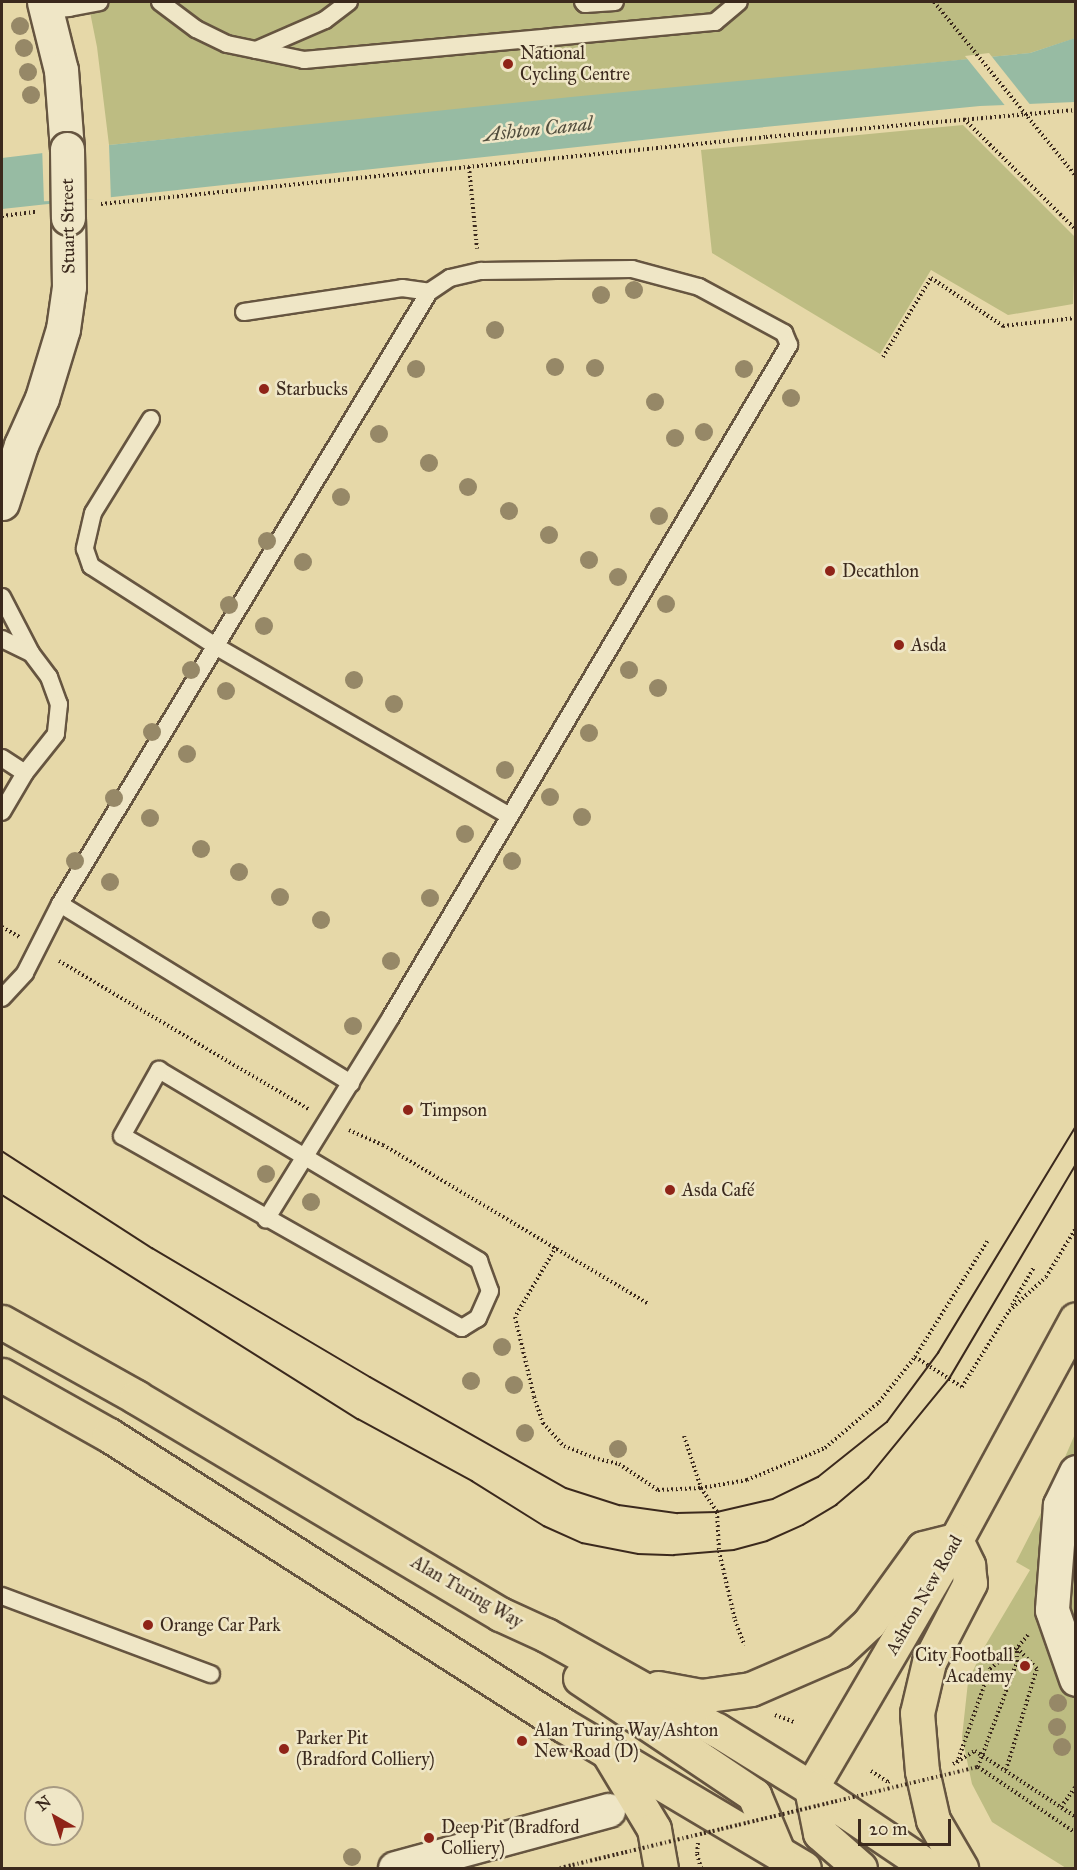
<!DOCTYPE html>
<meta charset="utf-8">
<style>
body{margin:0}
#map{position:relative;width:1077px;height:1870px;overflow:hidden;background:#e6d8a8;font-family:"IM FELL Great Primer",serif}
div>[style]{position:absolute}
.green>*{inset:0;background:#bdbc82}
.water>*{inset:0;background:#97bba3}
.pier>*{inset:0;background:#e6d8a8;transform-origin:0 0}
.path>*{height:4px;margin-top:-2px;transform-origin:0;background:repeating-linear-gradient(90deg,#3b291d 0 1.5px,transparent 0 4.5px)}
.roads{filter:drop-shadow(2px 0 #665540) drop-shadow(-2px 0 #665540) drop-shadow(0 2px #665540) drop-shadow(0 -2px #665540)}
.lane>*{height:16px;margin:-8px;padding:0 8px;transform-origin:8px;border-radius:8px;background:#efe6c6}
.street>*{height:33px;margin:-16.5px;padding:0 16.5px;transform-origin:16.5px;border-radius:16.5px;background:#efe6c6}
.primary>*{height:33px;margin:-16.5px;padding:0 16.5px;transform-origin:16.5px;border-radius:16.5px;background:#e6d8a8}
.highway>*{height:33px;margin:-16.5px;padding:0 16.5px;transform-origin:16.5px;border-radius:16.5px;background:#e6d8a8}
.tram>*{height:1.5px;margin:-0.75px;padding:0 0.75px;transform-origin:0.75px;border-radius:0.75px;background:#3b291d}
.path-bridge>*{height:4px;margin-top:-2px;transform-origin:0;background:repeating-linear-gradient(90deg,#3b291d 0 1.5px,transparent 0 4.5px)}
.bridges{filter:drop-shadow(2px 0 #665540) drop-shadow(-2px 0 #665540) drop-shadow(0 2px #665540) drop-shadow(0 -2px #665540)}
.street-bridge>*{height:33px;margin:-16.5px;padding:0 16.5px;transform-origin:16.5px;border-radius:16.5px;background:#efe6c6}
.trees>*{width:18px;height:18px;margin:-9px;border-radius:50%;background:#968867}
.dots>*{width:16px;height:16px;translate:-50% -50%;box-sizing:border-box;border:3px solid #efe6c6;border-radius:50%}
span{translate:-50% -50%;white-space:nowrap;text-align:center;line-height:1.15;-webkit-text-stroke:5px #efe6c6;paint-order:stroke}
.poi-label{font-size:18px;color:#3b291d}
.left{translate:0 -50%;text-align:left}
.right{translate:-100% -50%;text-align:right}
.street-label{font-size:18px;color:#3b291d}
.water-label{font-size:20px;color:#524e3e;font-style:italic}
.frame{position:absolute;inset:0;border:3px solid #3b291d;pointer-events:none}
.north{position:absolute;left:24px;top:1786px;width:60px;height:60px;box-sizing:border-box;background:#efe6c6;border:2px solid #a79a82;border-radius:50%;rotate:321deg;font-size:16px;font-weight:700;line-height:24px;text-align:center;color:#3b291d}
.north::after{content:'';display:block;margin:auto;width:21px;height:27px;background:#8f2418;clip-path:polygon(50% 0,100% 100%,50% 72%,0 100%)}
.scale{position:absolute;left:858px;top:1819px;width:93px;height:27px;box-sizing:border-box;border:3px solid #3b291d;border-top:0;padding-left:8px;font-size:18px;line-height:21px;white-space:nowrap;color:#3b291d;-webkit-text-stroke:4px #efe6c6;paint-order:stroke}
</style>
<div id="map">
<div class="green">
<i style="clip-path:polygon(88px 2px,1075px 2px,1076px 38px,1030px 53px,109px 145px,97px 47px)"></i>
<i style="clip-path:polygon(963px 125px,1075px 237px,1073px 304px,1008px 315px,931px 270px,880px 354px,712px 253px,701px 150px)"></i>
<i style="clip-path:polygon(1075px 1434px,1075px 1868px,1066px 1868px,992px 1822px,972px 1784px,962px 1737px,968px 1682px,982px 1651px,1030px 1570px,1016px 1562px,1040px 1515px)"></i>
</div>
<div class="water">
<i style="clip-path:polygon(1075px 38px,1075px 102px,980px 106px,735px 130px,2px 209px,2px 158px,109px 145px,571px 97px,1030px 53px)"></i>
</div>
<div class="pier">
<i style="clip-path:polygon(989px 53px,1032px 107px,1007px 108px,965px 56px)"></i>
<i style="left:109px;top:144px;width:55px;height:67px;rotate:88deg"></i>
</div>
<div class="path">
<i style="left:964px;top:119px;width:158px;rotate:44.7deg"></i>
<i style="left:469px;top:167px;width:82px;rotate:84.4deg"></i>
<i style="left:101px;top:204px;width:668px;rotate:-5.75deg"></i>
<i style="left:766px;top:137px;width:311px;rotate:-5deg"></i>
<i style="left:2px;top:216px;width:34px;rotate:-7deg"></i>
<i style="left:883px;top:357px;width:92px;rotate:-58.7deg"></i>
<i style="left:931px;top:278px;width:87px;rotate:33.7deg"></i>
<i style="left:1003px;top:326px;width:73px;rotate:-6.3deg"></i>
<i style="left:2px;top:927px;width:20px;rotate:30deg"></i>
<i style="left:59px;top:961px;width:290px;rotate:30.7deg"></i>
<i style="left:349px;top:1130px;width:37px;rotate:24deg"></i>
<i style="left:383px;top:1145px;width:310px;rotate:30.9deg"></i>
<i style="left:556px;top:1247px;width:81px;rotate:120.4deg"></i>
<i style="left:515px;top:1317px;width:82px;rotate:76.6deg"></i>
<i style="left:534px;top:1397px;width:28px;rotate:71deg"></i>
<i style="left:543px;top:1423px;width:31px;rotate:48deg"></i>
<i style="left:564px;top:1446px;width:36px;rotate:21deg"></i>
<i style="left:598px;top:1459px;width:22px;rotate:13deg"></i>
<i style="left:619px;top:1464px;width:47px;rotate:33.7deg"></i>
<i style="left:658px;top:1490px;width:43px;rotate:-2.7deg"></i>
<i style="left:701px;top:1488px;width:29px;rotate:56deg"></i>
<i style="left:717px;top:1512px;width:39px;rotate:87deg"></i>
<i style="left:719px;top:1551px;width:71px;rotate:76.9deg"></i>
<i style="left:735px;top:1620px;width:27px;rotate:70deg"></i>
<i style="left:1012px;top:1305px;width:44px;rotate:-59.9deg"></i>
<i style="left:915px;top:1357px;width:56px;rotate:32.6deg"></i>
<i style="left:962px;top:1387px;width:89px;rotate:-58.3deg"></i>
<i style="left:1009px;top:1311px;width:50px;rotate:-42.6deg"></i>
<i style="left:1046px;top:1277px;width:57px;rotate:-58.5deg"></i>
<i style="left:684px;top:1436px;width:55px;rotate:71.9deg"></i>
<i style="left:701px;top:1488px;width:47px;rotate:-9.9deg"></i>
<i style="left:747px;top:1480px;width:84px;rotate:-22.3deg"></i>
<i style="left:825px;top:1448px;width:71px;rotate:-40.4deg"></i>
<i style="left:879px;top:1402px;width:58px;rotate:-51.3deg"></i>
<i style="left:915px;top:1357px;width:138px;rotate:-58deg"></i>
<i style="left:1028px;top:1635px;width:17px;rotate:130deg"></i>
<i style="left:1017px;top:1648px;width:29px;rotate:46deg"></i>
<i style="left:775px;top:1715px;width:20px;rotate:20deg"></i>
<i style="left:987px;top:1742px;width:85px;rotate:-69.4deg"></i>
<i style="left:1017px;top:1662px;width:14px;rotate:-90deg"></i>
<i style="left:957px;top:1763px;width:100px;rotate:-70.7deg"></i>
<i style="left:990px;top:1669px;width:33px;rotate:-39deg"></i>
<i style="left:953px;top:1764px;width:26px;rotate:-31deg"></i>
<i style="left:975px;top:1751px;width:121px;rotate:33.2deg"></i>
<i style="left:978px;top:1767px;width:118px;rotate:34deg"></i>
<i style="left:1006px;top:1770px;width:107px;rotate:-73.1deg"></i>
<i style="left:871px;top:1771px;width:20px;rotate:33deg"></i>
<i style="left:888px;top:1782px;width:4px;rotate:-27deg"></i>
<i style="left:1061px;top:1807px;width:26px;rotate:-54deg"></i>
<i style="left:698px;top:1843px;width:11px;rotate:95deg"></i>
<i style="left:697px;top:1854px;width:15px;rotate:74deg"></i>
</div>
<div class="roads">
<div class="lane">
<i style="left:160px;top:2px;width:45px;rotate:36.9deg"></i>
<i style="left:196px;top:29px;width:34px;rotate:26deg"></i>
<i style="left:227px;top:44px;width:79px;rotate:11.7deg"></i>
<i style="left:304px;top:60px;width:413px;rotate:-5.3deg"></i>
<i style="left:715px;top:22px;width:31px;rotate:-40deg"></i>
<i style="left:583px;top:2px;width:3px;rotate:45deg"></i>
<i style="left:585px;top:4px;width:30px;rotate:-4deg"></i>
<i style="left:47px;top:10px;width:22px;rotate:-5deg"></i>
<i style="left:69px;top:8px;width:31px;rotate:-11deg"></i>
<i style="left:256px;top:50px;width:75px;rotate:-23.5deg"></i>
<i style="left:325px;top:20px;width:30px;rotate:-37deg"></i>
<i style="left:244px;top:312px;width:160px;rotate:-8.6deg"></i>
<i style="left:402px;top:288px;width:27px;rotate:8deg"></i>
<i style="left:151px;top:419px;width:110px;rotate:121.7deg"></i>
<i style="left:93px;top:513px;width:37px;rotate:103deg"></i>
<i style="left:85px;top:549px;width:18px;rotate:71deg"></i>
<i style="left:91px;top:566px;width:150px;rotate:32.7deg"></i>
<i style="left:217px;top:647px;width:338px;rotate:30deg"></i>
<i style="left:2px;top:597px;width:63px;rotate:62.6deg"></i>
<i style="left:31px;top:653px;width:30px;rotate:53deg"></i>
<i style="left:49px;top:677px;width:29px;rotate:70deg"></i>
<i style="left:59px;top:704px;width:30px;rotate:96deg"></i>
<i style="left:56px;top:734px;width:50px;rotate:128.5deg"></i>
<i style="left:25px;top:773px;width:45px;rotate:120.5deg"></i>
<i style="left:2px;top:639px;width:32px;rotate:26deg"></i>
<i style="left:2px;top:758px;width:27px;rotate:33deg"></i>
<i style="left:60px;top:904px;width:342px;rotate:31.6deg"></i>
<i style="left:2px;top:998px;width:34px;rotate:-47deg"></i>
<i style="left:25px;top:973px;width:77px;rotate:-63.1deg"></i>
<i style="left:60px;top:904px;width:715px;rotate:-58.91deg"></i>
<i style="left:429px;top:292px;width:25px;rotate:-34deg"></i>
<i style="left:450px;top:278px;width:32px;rotate:-13deg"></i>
<i style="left:481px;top:271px;width:151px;rotate:-0.8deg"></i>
<i style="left:632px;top:269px;width:69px;rotate:15deg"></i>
<i style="left:699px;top:287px;width:97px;rotate:28.4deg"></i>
<i style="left:784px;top:333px;width:13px;rotate:67deg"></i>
<i style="left:789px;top:345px;width:781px;rotate:120.64deg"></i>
<i style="left:391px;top:1017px;width:238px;rotate:121.7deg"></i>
<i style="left:159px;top:1070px;width:373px;rotate:30.8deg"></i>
<i style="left:479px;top:1261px;width:32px;rotate:70deg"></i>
<i style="left:490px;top:1291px;width:30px;rotate:114deg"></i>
<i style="left:478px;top:1318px;width:19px;rotate:148deg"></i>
<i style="left:462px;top:1328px;width:390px;rotate:-150.5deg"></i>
<i style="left:122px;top:1136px;width:76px;rotate:-60.7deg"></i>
<i style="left:2px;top:1596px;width:223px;rotate:20.5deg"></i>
</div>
<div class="street">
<i style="left:44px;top:2px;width:70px;rotate:76deg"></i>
<i style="left:61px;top:70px;width:79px;rotate:85.7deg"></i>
<i style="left:2px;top:503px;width:61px;rotate:-71.9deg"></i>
<i style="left:21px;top:445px;width:51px;rotate:-65.9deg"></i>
<i style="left:42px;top:398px;width:72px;rotate:-73.1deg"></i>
<i style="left:63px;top:329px;width:42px;rotate:-81.9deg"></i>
<i style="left:69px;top:287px;width:69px;rotate:-90.8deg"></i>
<i style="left:1076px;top:1472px;width:37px;rotate:116deg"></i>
<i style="left:1060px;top:1505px;width:105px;rotate:94.4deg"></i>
<i style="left:1052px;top:1610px;width:73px;rotate:70.8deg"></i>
<i style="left:395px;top:1868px;width:221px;rotate:-15.2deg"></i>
</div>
<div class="primary">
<i style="left:811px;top:1788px;width:287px;rotate:-59.7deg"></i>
<i style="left:956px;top:1540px;width:251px;rotate:-61.5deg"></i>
</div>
<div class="highway">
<i style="left:2px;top:1322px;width:154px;rotate:29.2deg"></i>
<i style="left:136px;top:1397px;width:424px;rotate:30.8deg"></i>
<i style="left:500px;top:1614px;width:51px;rotate:24.5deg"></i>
<i style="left:546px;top:1635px;width:196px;rotate:29.1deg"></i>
<i style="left:717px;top:1730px;width:110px;rotate:31.7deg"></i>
<i style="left:811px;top:1788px;width:143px;rotate:33.9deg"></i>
<i style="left:2px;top:1375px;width:123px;rotate:29.3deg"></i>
<i style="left:109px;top:1435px;width:539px;rotate:32.57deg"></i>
<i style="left:563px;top:1725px;width:280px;rotate:30.7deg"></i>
<i style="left:580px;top:1678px;width:210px;rotate:33.9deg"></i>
<i style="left:754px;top:1795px;width:62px;rotate:67.2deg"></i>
<i style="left:658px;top:1688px;width:44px;rotate:10.5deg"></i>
<i style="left:701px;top:1696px;width:50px;rotate:-8deg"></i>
<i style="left:751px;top:1689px;width:96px;rotate:-23.4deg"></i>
<i style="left:839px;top:1651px;width:41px;rotate:-43deg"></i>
<i style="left:869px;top:1623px;width:92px;rotate:-54.2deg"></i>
<i style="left:923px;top:1548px;width:34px;rotate:-14deg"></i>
<i style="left:956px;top:1540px;width:28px;rotate:64deg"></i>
<i style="left:968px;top:1565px;width:18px;rotate:84deg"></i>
<i style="left:970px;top:1583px;width:89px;rotate:117.4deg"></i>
<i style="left:929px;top:1662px;width:52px;rotate:103.2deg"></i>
<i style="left:917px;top:1713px;width:58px;rotate:85.1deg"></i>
<i style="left:922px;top:1771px;width:50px;rotate:77.3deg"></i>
<i style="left:933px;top:1820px;width:56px;rotate:59.7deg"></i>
<i style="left:609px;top:1754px;width:87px;rotate:59deg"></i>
<i style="left:654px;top:1829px;width:40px;rotate:80deg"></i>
<i style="left:811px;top:1788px;width:46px;rotate:78.7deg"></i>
<i style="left:820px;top:1833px;width:53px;rotate:41.2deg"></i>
</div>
</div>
<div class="tram">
<i style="left:2px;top:1151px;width:179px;rotate:32.9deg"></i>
<i style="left:152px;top:1248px;width:253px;rotate:30.6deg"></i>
<i style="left:370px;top:1377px;width:225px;rotate:29.5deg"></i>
<i style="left:566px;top:1488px;width:56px;rotate:17.8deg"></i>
<i style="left:619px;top:1505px;width:59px;rotate:7.9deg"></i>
<i style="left:677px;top:1513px;width:40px;rotate:-1.4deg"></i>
<i style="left:717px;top:1512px;width:57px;rotate:-13.1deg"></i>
<i style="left:773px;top:1499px;width:50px;rotate:-26.1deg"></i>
<i style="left:818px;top:1477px;width:88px;rotate:-38.6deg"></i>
<i style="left:887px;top:1422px;width:86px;rotate:-53.5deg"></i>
<i style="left:938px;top:1353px;width:266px;rotate:-58.7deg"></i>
<i style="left:2px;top:1195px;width:421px;rotate:32.2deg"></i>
<i style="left:358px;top:1419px;width:130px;rotate:28.5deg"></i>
<i style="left:472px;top:1481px;width:85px;rotate:32deg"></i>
<i style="left:544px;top:1526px;width:42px;rotate:24.1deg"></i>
<i style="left:582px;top:1543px;width:57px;rotate:11.1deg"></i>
<i style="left:638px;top:1554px;width:36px;rotate:2deg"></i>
<i style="left:674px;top:1555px;width:60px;rotate:-4.8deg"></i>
<i style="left:734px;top:1550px;width:34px;rotate:-15deg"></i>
<i style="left:767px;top:1541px;width:39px;rotate:-24deg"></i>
<i style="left:803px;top:1525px;width:39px;rotate:-31deg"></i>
<i style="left:836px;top:1505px;width:42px;rotate:-40.2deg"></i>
<i style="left:868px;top:1478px;width:128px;rotate:-50.7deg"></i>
<i style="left:949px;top:1379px;width:250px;rotate:-59.4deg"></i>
</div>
<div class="path-bridge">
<i style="left:934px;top:2px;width:225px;rotate:50.8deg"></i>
<i style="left:560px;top:1868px;width:430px;rotate:-13.6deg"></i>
<i style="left:978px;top:1767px;width:27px;rotate:-70deg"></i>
</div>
<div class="bridges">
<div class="street-bridge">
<i style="left:67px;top:149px;width:69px;rotate:89.2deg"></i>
</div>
</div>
<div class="trees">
<i style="left:20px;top:26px"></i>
<i style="left:24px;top:48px"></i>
<i style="left:28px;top:72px"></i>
<i style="left:31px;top:95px"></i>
<i style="left:634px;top:290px"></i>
<i style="left:601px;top:295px"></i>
<i style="left:495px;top:330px"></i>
<i style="left:555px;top:367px"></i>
<i style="left:595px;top:368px"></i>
<i style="left:416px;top:369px"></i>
<i style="left:744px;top:369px"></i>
<i style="left:791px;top:398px"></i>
<i style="left:655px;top:402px"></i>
<i style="left:704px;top:432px"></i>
<i style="left:379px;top:434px"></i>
<i style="left:675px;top:438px"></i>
<i style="left:429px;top:463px"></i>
<i style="left:468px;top:487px"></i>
<i style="left:341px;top:497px"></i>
<i style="left:509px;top:511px"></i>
<i style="left:659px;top:516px"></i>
<i style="left:549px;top:535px"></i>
<i style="left:267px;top:541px"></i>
<i style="left:589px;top:560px"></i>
<i style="left:303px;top:562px"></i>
<i style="left:618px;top:577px"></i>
<i style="left:666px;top:604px"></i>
<i style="left:229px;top:605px"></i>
<i style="left:264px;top:626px"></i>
<i style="left:191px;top:670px"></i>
<i style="left:629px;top:670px"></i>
<i style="left:354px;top:680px"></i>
<i style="left:658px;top:688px"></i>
<i style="left:226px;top:691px"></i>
<i style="left:394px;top:704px"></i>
<i style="left:152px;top:732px"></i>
<i style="left:589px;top:733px"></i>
<i style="left:187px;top:754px"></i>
<i style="left:505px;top:770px"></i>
<i style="left:550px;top:797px"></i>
<i style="left:114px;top:798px"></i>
<i style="left:582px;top:817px"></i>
<i style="left:150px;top:818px"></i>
<i style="left:465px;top:834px"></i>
<i style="left:201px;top:849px"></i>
<i style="left:75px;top:861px"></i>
<i style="left:512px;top:861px"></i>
<i style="left:239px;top:872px"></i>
<i style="left:110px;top:882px"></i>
<i style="left:280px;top:897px"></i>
<i style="left:430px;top:898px"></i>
<i style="left:321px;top:920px"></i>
<i style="left:391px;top:961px"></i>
<i style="left:353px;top:1026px"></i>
<i style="left:266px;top:1174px"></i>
<i style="left:311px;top:1202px"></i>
<i style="left:502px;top:1347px"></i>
<i style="left:471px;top:1381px"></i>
<i style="left:514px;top:1385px"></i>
<i style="left:525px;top:1433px"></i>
<i style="left:618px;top:1449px"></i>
<i style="left:1058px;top:1703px"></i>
<i style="left:1057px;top:1727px"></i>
<i style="left:1062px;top:1747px"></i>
<i style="left:352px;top:1857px"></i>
</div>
<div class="dots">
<i style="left:508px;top:64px;background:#8f2418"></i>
<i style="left:264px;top:389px;background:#8f2418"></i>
<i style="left:830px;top:571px;background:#8f2418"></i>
<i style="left:899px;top:645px;background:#8f2418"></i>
<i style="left:408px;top:1110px;background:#8f2418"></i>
<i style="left:670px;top:1190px;background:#8f2418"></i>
<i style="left:148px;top:1625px;background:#8f2418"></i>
<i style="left:1025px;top:1666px;background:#8f2418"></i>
<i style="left:522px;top:1741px;background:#8f2418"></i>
<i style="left:284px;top:1749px;background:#8f2418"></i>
<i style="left:429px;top:1838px;background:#8f2418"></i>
</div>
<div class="poi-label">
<span class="left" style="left:520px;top:64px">National<br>Cycling Centre</span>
<span class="left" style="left:276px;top:389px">Starbucks</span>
<span class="left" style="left:842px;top:571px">Decathlon</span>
<span class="left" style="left:911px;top:645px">Asda</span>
<span class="left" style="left:420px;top:1110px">Timpson</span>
<span class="left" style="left:682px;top:1190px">Asda Café</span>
<span class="left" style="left:160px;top:1625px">Orange Car Park</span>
<span class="right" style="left:1013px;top:1666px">City Football<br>Academy</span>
<span class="left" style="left:534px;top:1741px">Alan Turing Way/Ashton<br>New Road (D)</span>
<span class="left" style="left:296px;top:1749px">Parker Pit<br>(Bradford Colliery)</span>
<span class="left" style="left:441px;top:1838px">Deep Pit (Bradford<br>Colliery)</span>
</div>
<div class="street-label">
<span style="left:68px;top:226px;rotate:-91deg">Stuart Street</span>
<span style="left:467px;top:1592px;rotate:30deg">Alan Turing Way</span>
<span style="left:924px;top:1595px;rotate:-60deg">Ashton New Road</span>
</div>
<div class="water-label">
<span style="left:538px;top:129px;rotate:-6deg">Ashton Canal</span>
</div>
<div class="frame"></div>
<div class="north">N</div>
<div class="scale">20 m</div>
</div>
